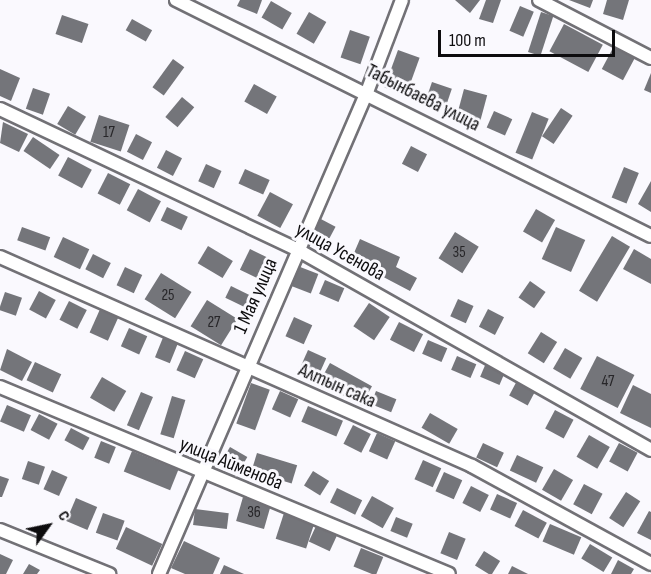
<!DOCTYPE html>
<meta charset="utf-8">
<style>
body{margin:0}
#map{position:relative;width:651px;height:574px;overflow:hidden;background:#faf9fe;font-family:"Sofia Sans Condensed",sans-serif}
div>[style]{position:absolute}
.building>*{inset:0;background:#74757a;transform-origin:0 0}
.roads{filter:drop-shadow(2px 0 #727176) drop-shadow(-2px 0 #727176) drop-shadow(0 2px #727176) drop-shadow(0 -2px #727176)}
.minor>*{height:12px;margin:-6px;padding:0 6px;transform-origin:6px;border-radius:6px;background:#fff}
span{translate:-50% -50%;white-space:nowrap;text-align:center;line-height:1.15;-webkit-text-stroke:6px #faf9fe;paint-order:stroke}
.number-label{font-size:16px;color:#272629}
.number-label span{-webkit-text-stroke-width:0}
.street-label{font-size:20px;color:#0d0c0e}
.north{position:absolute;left:18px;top:496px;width:60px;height:60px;-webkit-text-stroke:4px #faf9fe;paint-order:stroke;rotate:57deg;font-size:16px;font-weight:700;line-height:24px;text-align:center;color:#0d0c0e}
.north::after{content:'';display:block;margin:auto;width:21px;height:27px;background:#0d0c0e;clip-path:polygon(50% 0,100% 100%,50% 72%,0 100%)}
.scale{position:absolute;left:438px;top:30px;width:177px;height:27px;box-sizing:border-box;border:3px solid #0d0c0e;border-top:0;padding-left:8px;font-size:18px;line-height:21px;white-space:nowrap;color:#0d0c0e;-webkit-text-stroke:4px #faf9fe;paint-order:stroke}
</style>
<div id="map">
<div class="building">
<i style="clip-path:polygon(240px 0,262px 0,257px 14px,237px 6px)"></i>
<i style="clip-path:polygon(455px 0,480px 0,470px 13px)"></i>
<i style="clip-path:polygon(486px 0,501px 0,493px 23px,479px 19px)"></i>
<i style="clip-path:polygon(569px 0,593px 0,590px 8px)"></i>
<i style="clip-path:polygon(607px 0,629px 0,623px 20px,603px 14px)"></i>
<i style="left:271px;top:1px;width:24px;height:19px;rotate:30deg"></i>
<i style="left:520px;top:6px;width:15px;height:27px;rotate:23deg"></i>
<i style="left:309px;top:12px;width:20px;height:25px;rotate:30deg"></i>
<i style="left:541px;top:12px;width:13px;height:42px;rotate:18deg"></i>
<i style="left:62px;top:15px;width:28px;height:20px;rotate:19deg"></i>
<i style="left:132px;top:19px;width:23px;height:13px;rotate:29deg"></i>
<i style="left:564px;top:24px;width:44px;height:31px;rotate:28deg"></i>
<i style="left:350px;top:30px;width:21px;height:29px;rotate:19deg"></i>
<i style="left:614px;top:46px;width:24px;height:26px;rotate:28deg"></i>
<i style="left:398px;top:50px;width:23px;height:40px;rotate:20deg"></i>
<i style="left:173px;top:59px;width:14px;height:35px;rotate:36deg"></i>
<i style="clip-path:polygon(0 69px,20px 78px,11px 101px,0 96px)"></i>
<i style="clip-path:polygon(651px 73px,651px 93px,644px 90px)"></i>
<i style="left:432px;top:82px;width:21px;height:21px;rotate:19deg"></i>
<i style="left:254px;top:84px;width:26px;height:20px;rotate:29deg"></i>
<i style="left:33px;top:88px;width:18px;height:22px;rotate:19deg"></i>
<i style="left:464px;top:89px;width:24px;height:27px;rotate:15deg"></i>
<i style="left:182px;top:97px;width:16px;height:26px;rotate:40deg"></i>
<i style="left:68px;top:106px;width:21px;height:21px;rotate:31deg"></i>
<i style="left:561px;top:108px;width:14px;height:34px;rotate:34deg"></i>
<i style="left:494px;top:111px;width:20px;height:18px;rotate:24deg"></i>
<i style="left:532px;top:112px;width:18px;height:44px;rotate:22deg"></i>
<i style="left:99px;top:115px;width:32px;height:28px;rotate:18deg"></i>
<i style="clip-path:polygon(3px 122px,28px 134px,19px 152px,0 143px)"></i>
<i style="left:136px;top:134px;width:18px;height:20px;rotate:27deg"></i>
<i style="left:33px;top:137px;width:32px;height:17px;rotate:34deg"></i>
<i style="left:411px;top:146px;width:18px;height:20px;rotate:27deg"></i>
<i style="left:166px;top:150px;width:18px;height:20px;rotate:27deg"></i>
<i style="left:68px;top:157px;width:27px;height:21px;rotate:28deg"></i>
<i style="left:206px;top:164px;width:17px;height:19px;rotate:24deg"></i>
<i style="left:624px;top:167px;width:16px;height:33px;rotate:22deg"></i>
<i style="left:245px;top:169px;width:27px;height:16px;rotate:24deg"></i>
<i style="left:108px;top:173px;width:25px;height:23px;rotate:27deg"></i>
<i style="clip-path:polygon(651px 181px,651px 212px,638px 204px)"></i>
<i style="left:138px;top:189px;width:26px;height:24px;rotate:28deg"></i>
<i style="left:270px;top:192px;width:26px;height:27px;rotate:28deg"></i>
<i style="left:167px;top:207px;width:23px;height:15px;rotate:25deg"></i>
<i style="left:536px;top:209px;width:22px;height:26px;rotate:30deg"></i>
<i style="left:317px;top:217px;width:21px;height:27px;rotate:28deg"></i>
<i style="left:22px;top:227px;width:30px;height:14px;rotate:20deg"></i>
<i style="left:556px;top:227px;width:32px;height:35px;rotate:24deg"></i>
<i style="left:455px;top:232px;width:28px;height:31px;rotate:32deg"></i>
<i style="left:612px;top:236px;width:21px;height:64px;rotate:31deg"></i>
<i style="left:63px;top:237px;width:29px;height:22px;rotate:25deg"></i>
<i style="clip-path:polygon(360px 239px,400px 257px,396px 267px,417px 278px,410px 291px,351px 260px)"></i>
<i style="left:208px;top:246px;width:29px;height:20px;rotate:31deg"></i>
<i style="left:250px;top:249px;width:25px;height:23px;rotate:26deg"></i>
<i style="clip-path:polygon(634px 249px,651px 259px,651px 284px,623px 269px)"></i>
<i style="left:93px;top:254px;width:20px;height:17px;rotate:27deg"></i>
<i style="left:295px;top:265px;width:25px;height:21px;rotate:21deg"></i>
<i style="left:125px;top:267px;width:19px;height:20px;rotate:25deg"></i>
<i style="left:161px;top:273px;width:36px;height:31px;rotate:32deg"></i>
<i style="left:325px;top:280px;width:21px;height:15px;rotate:23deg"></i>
<i style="left:530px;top:281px;width:19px;height:20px;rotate:35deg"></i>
<i style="left:231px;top:286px;width:30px;height:13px;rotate:26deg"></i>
<i style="left:39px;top:291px;width:19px;height:21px;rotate:28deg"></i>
<i style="left:5px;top:292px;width:18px;height:19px;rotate:19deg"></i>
<i style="left:458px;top:299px;width:17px;height:19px;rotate:24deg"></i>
<i style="left:207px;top:300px;width:36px;height:31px;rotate:32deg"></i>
<i style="left:69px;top:301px;width:20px;height:21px;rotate:27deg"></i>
<i style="left:369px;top:303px;width:25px;height:28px;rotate:34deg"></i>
<i style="left:101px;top:307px;width:20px;height:28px;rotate:24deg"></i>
<i style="left:488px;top:309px;width:18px;height:20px;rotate:27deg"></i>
<i style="left:294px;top:317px;width:20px;height:21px;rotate:24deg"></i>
<i style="left:399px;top:322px;width:27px;height:20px;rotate:27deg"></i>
<i style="left:129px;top:328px;width:20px;height:20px;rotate:24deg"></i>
<i style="left:541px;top:332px;width:19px;height:25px;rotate:32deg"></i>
<i style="left:164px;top:335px;width:16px;height:24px;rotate:22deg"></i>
<i style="left:428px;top:340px;width:21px;height:15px;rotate:23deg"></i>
<i style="left:565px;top:348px;width:20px;height:24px;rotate:30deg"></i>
<i style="clip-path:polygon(7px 349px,32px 362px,22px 381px,0 370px)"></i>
<i style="left:308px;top:350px;width:20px;height:21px;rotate:24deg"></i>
<i style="left:185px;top:351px;width:20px;height:21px;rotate:24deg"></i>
<i style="left:457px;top:356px;width:21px;height:15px;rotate:23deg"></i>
<i style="left:597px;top:356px;width:42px;height:37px;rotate:27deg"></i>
<i style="left:35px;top:362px;width:29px;height:20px;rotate:25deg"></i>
<i style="left:330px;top:363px;width:48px;height:22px;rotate:29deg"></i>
<i style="left:486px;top:363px;width:21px;height:15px;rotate:23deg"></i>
<i style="left:102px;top:377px;width:28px;height:24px;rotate:30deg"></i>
<i style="left:519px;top:377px;width:21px;height:21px;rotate:28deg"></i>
<i style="left:251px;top:383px;width:20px;height:43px;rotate:20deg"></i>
<i style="clip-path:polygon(633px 385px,651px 394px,651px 428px,620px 413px)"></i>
<i style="left:280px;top:391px;width:20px;height:20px;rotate:24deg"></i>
<i style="left:376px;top:391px;width:22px;height:14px;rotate:22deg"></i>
<i style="left:141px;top:392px;width:13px;height:36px;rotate:23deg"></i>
<i style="left:172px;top:396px;width:14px;height:40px;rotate:17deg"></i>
<i style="left:7px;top:405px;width:26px;height:18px;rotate:23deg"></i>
<i style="left:308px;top:406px;width:38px;height:17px;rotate:23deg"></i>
<i style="left:555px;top:410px;width:21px;height:21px;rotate:28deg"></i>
<i style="left:430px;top:413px;width:32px;height:17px;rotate:30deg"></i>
<i style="left:39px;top:414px;width:21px;height:18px;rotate:28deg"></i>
<i style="left:353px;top:425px;width:20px;height:21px;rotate:27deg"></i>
<i style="left:71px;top:428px;width:21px;height:14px;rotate:28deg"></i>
<i style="left:377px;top:433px;width:20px;height:20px;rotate:24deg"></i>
<i style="left:589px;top:435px;width:24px;height:25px;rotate:30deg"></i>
<i style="left:101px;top:441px;width:16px;height:18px;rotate:22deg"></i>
<i style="left:483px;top:443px;width:23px;height:16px;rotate:25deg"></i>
<i style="left:619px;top:443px;width:21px;height:21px;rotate:28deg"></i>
<i style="left:230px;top:447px;width:20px;height:16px;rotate:30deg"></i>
<i style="left:132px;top:451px;width:50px;height:22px;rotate:22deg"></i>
<i style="left:257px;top:453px;width:42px;height:19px;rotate:17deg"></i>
<i style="left:517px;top:455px;width:29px;height:17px;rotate:25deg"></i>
<i style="left:423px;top:460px;width:20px;height:21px;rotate:24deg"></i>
<i style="left:28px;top:461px;width:18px;height:19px;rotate:19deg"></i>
<i style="left:554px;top:469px;width:22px;height:24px;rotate:30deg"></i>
<i style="left:52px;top:470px;width:17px;height:21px;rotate:24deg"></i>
<i style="left:313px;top:471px;width:19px;height:17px;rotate:32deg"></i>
<i style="left:444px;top:472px;width:20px;height:21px;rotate:24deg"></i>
<i style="clip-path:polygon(0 476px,9px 479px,2px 497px,0 497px)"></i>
<i style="left:584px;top:484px;width:21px;height:23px;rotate:28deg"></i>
<i style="left:471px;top:486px;width:20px;height:19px;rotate:27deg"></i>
<i style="left:337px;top:488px;width:28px;height:16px;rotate:26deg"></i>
<i style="left:626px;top:492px;width:17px;height:31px;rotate:33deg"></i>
<i style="left:497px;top:494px;width:22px;height:17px;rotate:24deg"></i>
<i style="left:372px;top:496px;width:25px;height:23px;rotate:29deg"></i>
<i style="left:243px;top:497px;width:29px;height:25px;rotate:16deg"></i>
<i style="left:76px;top:498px;width:23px;height:25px;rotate:23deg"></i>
<i style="left:195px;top:509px;width:34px;height:16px;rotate:7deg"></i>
<i style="left:523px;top:510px;width:27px;height:18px;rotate:28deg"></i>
<i style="clip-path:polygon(649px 511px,651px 512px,651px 540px,637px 533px)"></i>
<i style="left:103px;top:513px;width:23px;height:21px;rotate:20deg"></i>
<i style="left:284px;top:513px;width:32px;height:27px;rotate:18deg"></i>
<i style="left:396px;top:517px;width:18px;height:15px;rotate:22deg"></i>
<i style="left:550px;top:524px;width:34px;height:19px;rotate:23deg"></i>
<i style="left:316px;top:526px;width:23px;height:17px;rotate:25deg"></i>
<i style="left:126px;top:527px;width:40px;height:24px;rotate:25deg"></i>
<i style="left:449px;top:532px;width:18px;height:23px;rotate:22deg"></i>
<i style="clip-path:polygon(184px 541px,220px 558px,213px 574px,185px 574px,171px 568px)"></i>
<i style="left:590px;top:544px;width:26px;height:17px;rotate:31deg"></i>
<i style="left:361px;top:548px;width:24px;height:20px;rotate:22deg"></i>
<i style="left:484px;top:551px;width:19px;height:17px;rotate:32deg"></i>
<i style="clip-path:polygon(0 554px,13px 560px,6px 574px,0 574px)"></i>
<i style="clip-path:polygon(618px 560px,634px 569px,631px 574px,611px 574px)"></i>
<i style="clip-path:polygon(29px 564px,40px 570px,37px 574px,23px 574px)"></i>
<i style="clip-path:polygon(224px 565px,244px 574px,220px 574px)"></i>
<i style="clip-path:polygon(512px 566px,528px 574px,508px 574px)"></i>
</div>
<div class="roads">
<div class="minor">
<i style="left:176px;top:0;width:530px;rotate:26.42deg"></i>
<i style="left:539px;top:0;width:126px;rotate:27.4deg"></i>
<i style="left:0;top:109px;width:330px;rotate:25.3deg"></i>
<i style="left:298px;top:250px;width:406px;rotate:29.5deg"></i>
<i style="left:0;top:257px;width:516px;rotate:23.88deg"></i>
<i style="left:472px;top:466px;width:204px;rotate:28.7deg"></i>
<i style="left:0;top:387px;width:486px;rotate:22.6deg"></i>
<i style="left:0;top:530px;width:118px;rotate:22deg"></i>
<i style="left:159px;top:574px;width:525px;rotate:-66.66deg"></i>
<i style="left:367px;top:92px;width:98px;rotate:-69.2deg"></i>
</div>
</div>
<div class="number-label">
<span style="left:109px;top:133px">17</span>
<span style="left:459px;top:253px">35</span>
<span style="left:168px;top:296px">25</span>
<span style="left:214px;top:323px">27</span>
<span style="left:608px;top:382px">47</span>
<span style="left:254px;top:513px">36</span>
</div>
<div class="street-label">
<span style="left:423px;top:98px;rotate:27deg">Табынбаева улица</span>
<span style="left:340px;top:252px;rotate:29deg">улица Усенова</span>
<span style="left:256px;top:296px;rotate:-66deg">1 Мая улица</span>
<span style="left:337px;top:386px;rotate:24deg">Алтын сака</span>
<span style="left:231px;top:464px;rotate:22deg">улица Айменова</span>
</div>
<div class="north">С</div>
<div class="scale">100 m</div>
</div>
